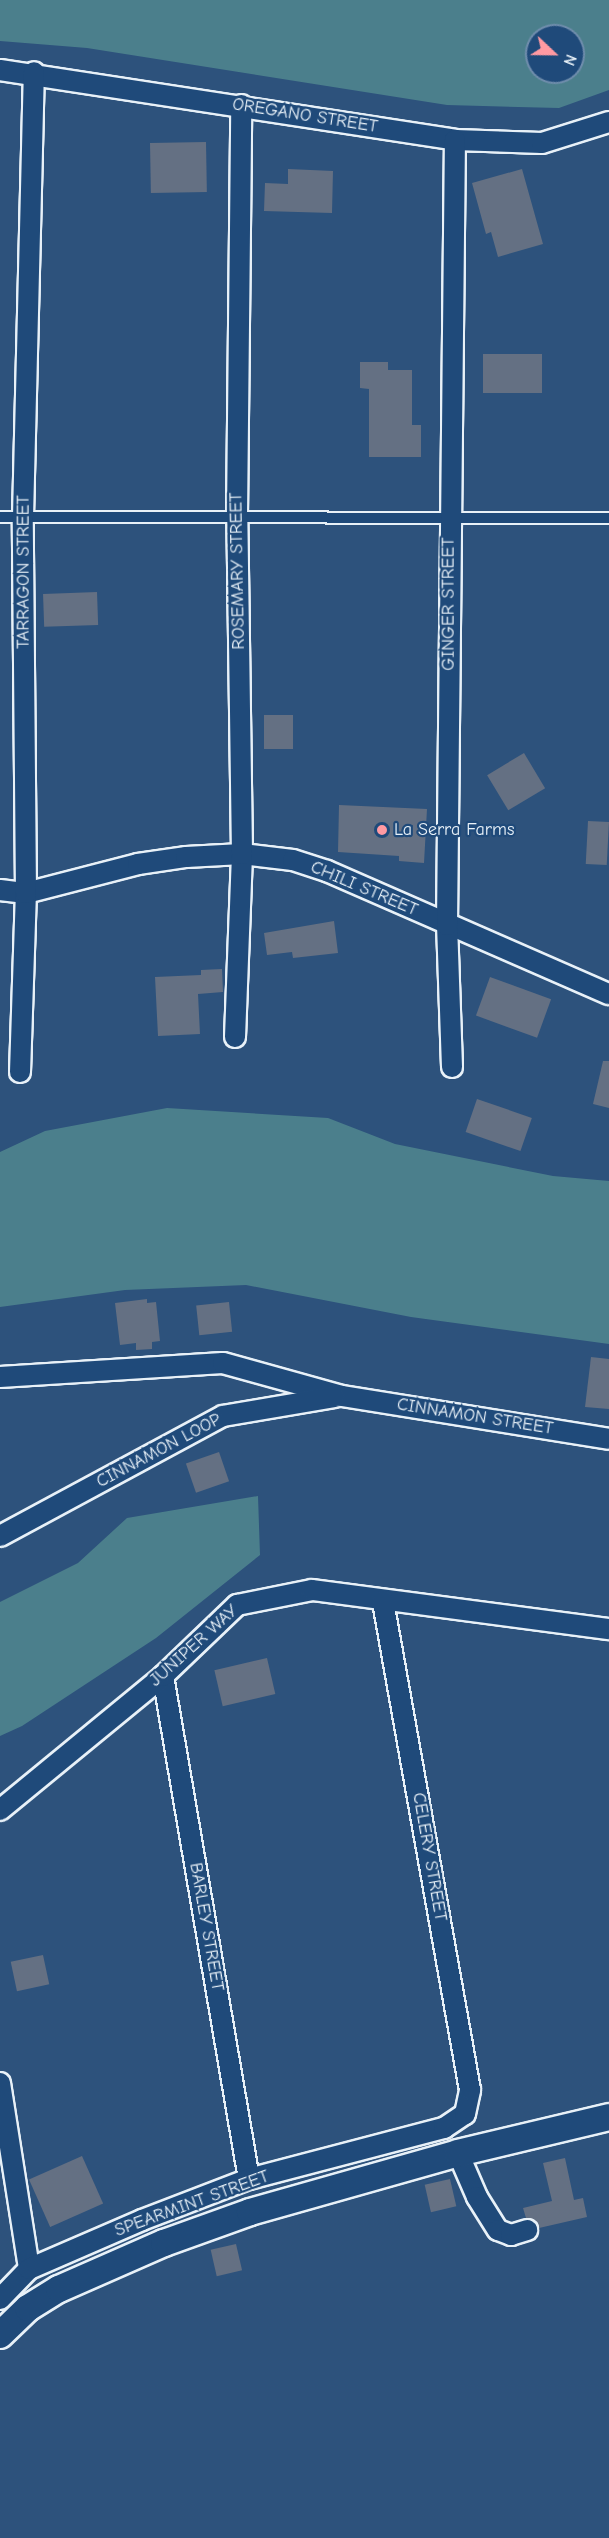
<!DOCTYPE html>
<style>
body{margin:0}
#map{position:relative;width:609px;height:2538px;overflow:hidden;background:#2d527c;font-family:"Comic Neue",sans-serif}
div>[style]{position:absolute}
.green>*{inset:0;background:#4b7f8c}
.building>*{inset:0;background:#647083;transform-origin:0 0}
.roads{filter:drop-shadow(2px 0 #e8f1f8) drop-shadow(-2px 0 #e8f1f8) drop-shadow(0 2px #e8f1f8) drop-shadow(0 -2px #e8f1f8)}
.service>*{height:10px;margin:-5px;padding:0 5px;transform-origin:5px;border-radius:5px;background:#1f4a7a}
.minor>*{height:20px;margin:-10px;padding:0 10px;transform-origin:10px;border-radius:10px;background:#1f4a7a}
.tertiary>*{height:26px;margin:-13px;padding:0 13px;transform-origin:13px;border-radius:13px;background:#1f4a7a}
.dots>*{width:16px;height:16px;translate:-50% -50%;box-sizing:border-box;border:3px solid #1f4a7a;border-radius:50%}
span{translate:-50% -50%;white-space:nowrap;text-align:center;line-height:1.15;-webkit-text-stroke:4.5px #1f4a7a;paint-order:stroke}
.street-label{font-size:18px;color:#e8f1f8}
.poi-label{font-size:18px;color:#e8f1f8}
.left{translate:0 -50%;text-align:left}
.north{position:absolute;left:525px;top:24px;width:60px;height:60px;box-sizing:border-box;background:#1f4a7a;border:2px solid #6f8dac;border-radius:50%;rotate:112deg;font-size:16px;font-weight:700;line-height:24px;text-align:center;color:#e8f1f8}
.north::after{content:'';display:block;margin:auto;width:21px;height:27px;background:#ff9aa2;clip-path:polygon(50% 0,100% 100%,50% 72%,0 100%)}
</style>
<div id="map">
<div class="green">
<i style="clip-path:polygon(evenodd,0 0,609px 0,609px 90px,559px 108px,447px 105px,87px 48px,0 41px,0 0,537px 36px,573px 36px,573px 72px,537px 72px,537px 36px)"></i>
<i style="clip-path:polygon(167px 1108px,328px 1118px,395px 1144px,553px 1176px,609px 1181px,609px 1344px,411px 1317px,246px 1285px,125px 1290px,0 1307px,0 1152px,45px 1131px)"></i>
<i style="clip-path:polygon(258px 1496px,260px 1555px,156px 1638px,22px 1726px,0 1736px,0 1602px,78px 1563px,127px 1518px)"></i>
</div>
<div class="building">
<i style="left:206px;top:142px;width:50px;height:56px;rotate:89deg"></i>
<i style="clip-path:polygon(288px 169px,333px 171px,332px 213px,264px 211px,265px 183px,288px 184px)"></i>
<i style="clip-path:polygon(522px 169px,543px 244px,498px 257px,491px 232px,486px 234px,472px 183px)"></i>
<i style="left:483px;top:354px;width:59px;height:39px"></i>
<i style="clip-path:polygon(360px 362px,388px 362px,388px 370px,412px 370px,412px 425px,421px 425px,421px 457px,369px 457px,369px 389px,360px 388px)"></i>
<i style="left:97px;top:592px;width:33px;height:54px;rotate:88deg"></i>
<i style="left:264px;top:715px;width:29px;height:34px"></i>
<i style="left:524px;top:753px;width:41px;height:43px;rotate:59deg"></i>
<i style="clip-path:polygon(339px 805px,427px 809px,424px 863px,399px 861px,399px 856px,338px 852px)"></i>
<i style="left:588px;top:821px;width:21px;height:43px;rotate:3deg"></i>
<i style="clip-path:polygon(334px 921px,338px 953px,293px 958px,292px 952px,267px 955px,264px 933px)"></i>
<i style="clip-path:polygon(222px 969px,223px 992px,198px 994px,200px 1034px,158px 1036px,155px 977px,201px 975px,201px 970px)"></i>
<i style="left:490px;top:977px;width:65px;height:41px;rotate:20deg"></i>
<i style="clip-path:polygon(603px 1061px,609px 1061px,609px 1108px,593px 1104px)"></i>
<i style="left:477px;top:1099px;width:58px;height:35px;rotate:19deg"></i>
<i style="clip-path:polygon(147px 1299px,147px 1303px,156px 1302px,160px 1341px,152px 1342px,152px 1349px,136px 1350px,136px 1343px,120px 1345px,115px 1303px)"></i>
<i style="left:229px;top:1302px;width:30px;height:33px;rotate:84deg"></i>
<i style="clip-path:polygon(591px 1357px,609px 1359px,609px 1409px,585px 1407px)"></i>
<i style="left:219px;top:1452px;width:31px;height:35px;rotate:71deg"></i>
<i style="left:267px;top:1658px;width:37px;height:54px;rotate:77deg"></i>
<i style="left:43px;top:1955px;width:30px;height:33px;rotate:78deg"></i>
<i style="left:82px;top:2156px;width:52px;height:58px;rotate:66deg"></i>
<i style="clip-path:polygon(565px 2158px,574px 2200px,583px 2198px,587px 2217px,539px 2228px,535px 2221px,526px 2218px,523px 2208px,552px 2201px,543px 2163px)"></i>
<i style="left:450px;top:2179px;width:28px;height:26px;rotate:77deg"></i>
<i style="left:236px;top:2244px;width:27px;height:26px;rotate:77deg"></i>
</div>
<div class="roads">
<div class="service">
<i style="left:0;top:517px;width:609px;rotate:0.09deg"></i>
</div>
<div class="minor">
<i style="left:0;top:70px;width:460px;rotate:8.7deg"></i>
<i style="left:455px;top:140px;width:87px;rotate:2deg"></i>
<i style="left:542px;top:143px;width:70px;rotate:-17.4deg"></i>
<i style="left:0;top:890px;width:26px;rotate:7deg"></i>
<i style="left:26px;top:893px;width:116px;rotate:-14.5deg"></i>
<i style="left:138px;top:864px;width:49px;rotate:-8.3deg"></i>
<i style="left:186px;top:857px;width:56px;rotate:-3.1deg"></i>
<i style="left:242px;top:854px;width:51px;rotate:6.7deg"></i>
<i style="left:293px;top:860px;width:36px;rotate:18deg"></i>
<i style="left:327px;top:871px;width:308px;rotate:23.6deg"></i>
<i style="left:235px;top:1037px;width:183px;rotate:-87.8deg"></i>
<i style="left:242px;top:854px;width:338px;rotate:-90.8deg"></i>
<i style="left:237px;top:516px;width:411px;rotate:-89.4deg"></i>
<i style="left:452px;top:1067px;width:142px;rotate:-92deg"></i>
<i style="left:447px;top:925px;width:785px;rotate:-89.42deg"></i>
<i style="left:20px;top:1072px;width:179px;rotate:-88.1deg"></i>
<i style="left:26px;top:893px;width:376px;rotate:-90.5deg"></i>
<i style="left:23px;top:517px;width:445px;rotate:-88.6deg"></i>
<i style="left:0;top:1377px;width:223px;rotate:-3.6deg"></i>
<i style="left:223px;top:1363px;width:123px;rotate:15.5deg"></i>
<i style="left:342px;top:1396px;width:270px;rotate:9.1deg"></i>
<i style="left:0;top:1536px;width:253px;rotate:-28.3deg"></i>
<i style="left:223px;top:1416px;width:113px;rotate:-9.7deg"></i>
<i style="left:163px;top:1676px;width:510px;rotate:80.3deg"></i>
<i style="left:0;top:1810px;width:211px;rotate:-39.4deg"></i>
<i style="left:163px;top:1676px;width:103px;rotate:-43.8deg"></i>
<i style="left:237px;top:1605px;width:76px;rotate:-11.3deg"></i>
<i style="left:312px;top:1590px;width:300px;rotate:7.5deg"></i>
<i style="left:0;top:2083px;width:188px;rotate:81.1deg"></i>
<i style="left:458px;top:2153px;width:48px;rotate:66.6deg"></i>
<i style="left:477px;top:2197px;width:39px;rotate:58deg"></i>
<i style="left:498px;top:2230px;width:14px;rotate:21deg"></i>
<i style="left:511px;top:2235px;width:17px;rotate:-17deg"></i>
<i style="left:0;top:2299px;width:42px;rotate:-46deg"></i>
<i style="left:29px;top:2269px;width:123px;rotate:-23.4deg"></i>
<i style="left:142px;top:2220px;width:115px;rotate:-21deg"></i>
<i style="left:249px;top:2179px;width:202px;rotate:-14.7deg"></i>
<i style="left:444px;top:2128px;width:25px;rotate:-34deg"></i>
<i style="left:465px;top:2114px;width:25px;rotate:-78deg"></i>
<i style="left:470px;top:2090px;width:497px;rotate:-100.1deg"></i>
</div>
<div class="tertiary">
<i style="left:0;top:2335px;width:39px;rotate:-44deg"></i>
<i style="left:28px;top:2308px;width:36px;rotate:-32deg"></i>
<i style="left:59px;top:2289px;width:115px;rotate:-23.7deg"></i>
<i style="left:164px;top:2243px;width:91px;rotate:-19.8deg"></i>
<i style="left:250px;top:2212px;width:216px;rotate:-15.8deg"></i>
<i style="left:458px;top:2153px;width:155px;rotate:-13.4deg"></i>
</div>
</div>
<div class="dots">
<i style="left:382px;top:830px;background:#ff9aa2"></i>
</div>
<div class="street-label">
<span style="left:305px;top:116px;rotate:9deg">OREGANO STREET</span>
<span style="left:238px;top:571px;rotate:-91deg">ROSEMARY STREET</span>
<span style="left:24px;top:572px;rotate:-90deg">TARRAGON STREET</span>
<span style="left:449px;top:604px;rotate:-90deg">GINGER STREET</span>
<span style="left:364px;top:889px;rotate:23deg">CHILI STREET</span>
<span style="left:475px;top:1417px;rotate:9deg">CINNAMON STREET</span>
<span style="left:159px;top:1451px;rotate:-28deg">CINNAMON LOOP</span>
<span style="left:194px;top:1646px;rotate:-42deg">JUNIPER WAY</span>
<span style="left:429px;top:1857px;rotate:80deg">CELERY STREET</span>
<span style="left:206px;top:1927px;rotate:80deg">BARLEY STREET</span>
<span style="left:192px;top:2204px;rotate:-20deg">SPEARMINT STREET</span>
</div>
<div class="poi-label">
<span class="left" style="left:394px;top:830px">La Serra Farms</span>
</div>
<div class="north">N</div>
</div>
